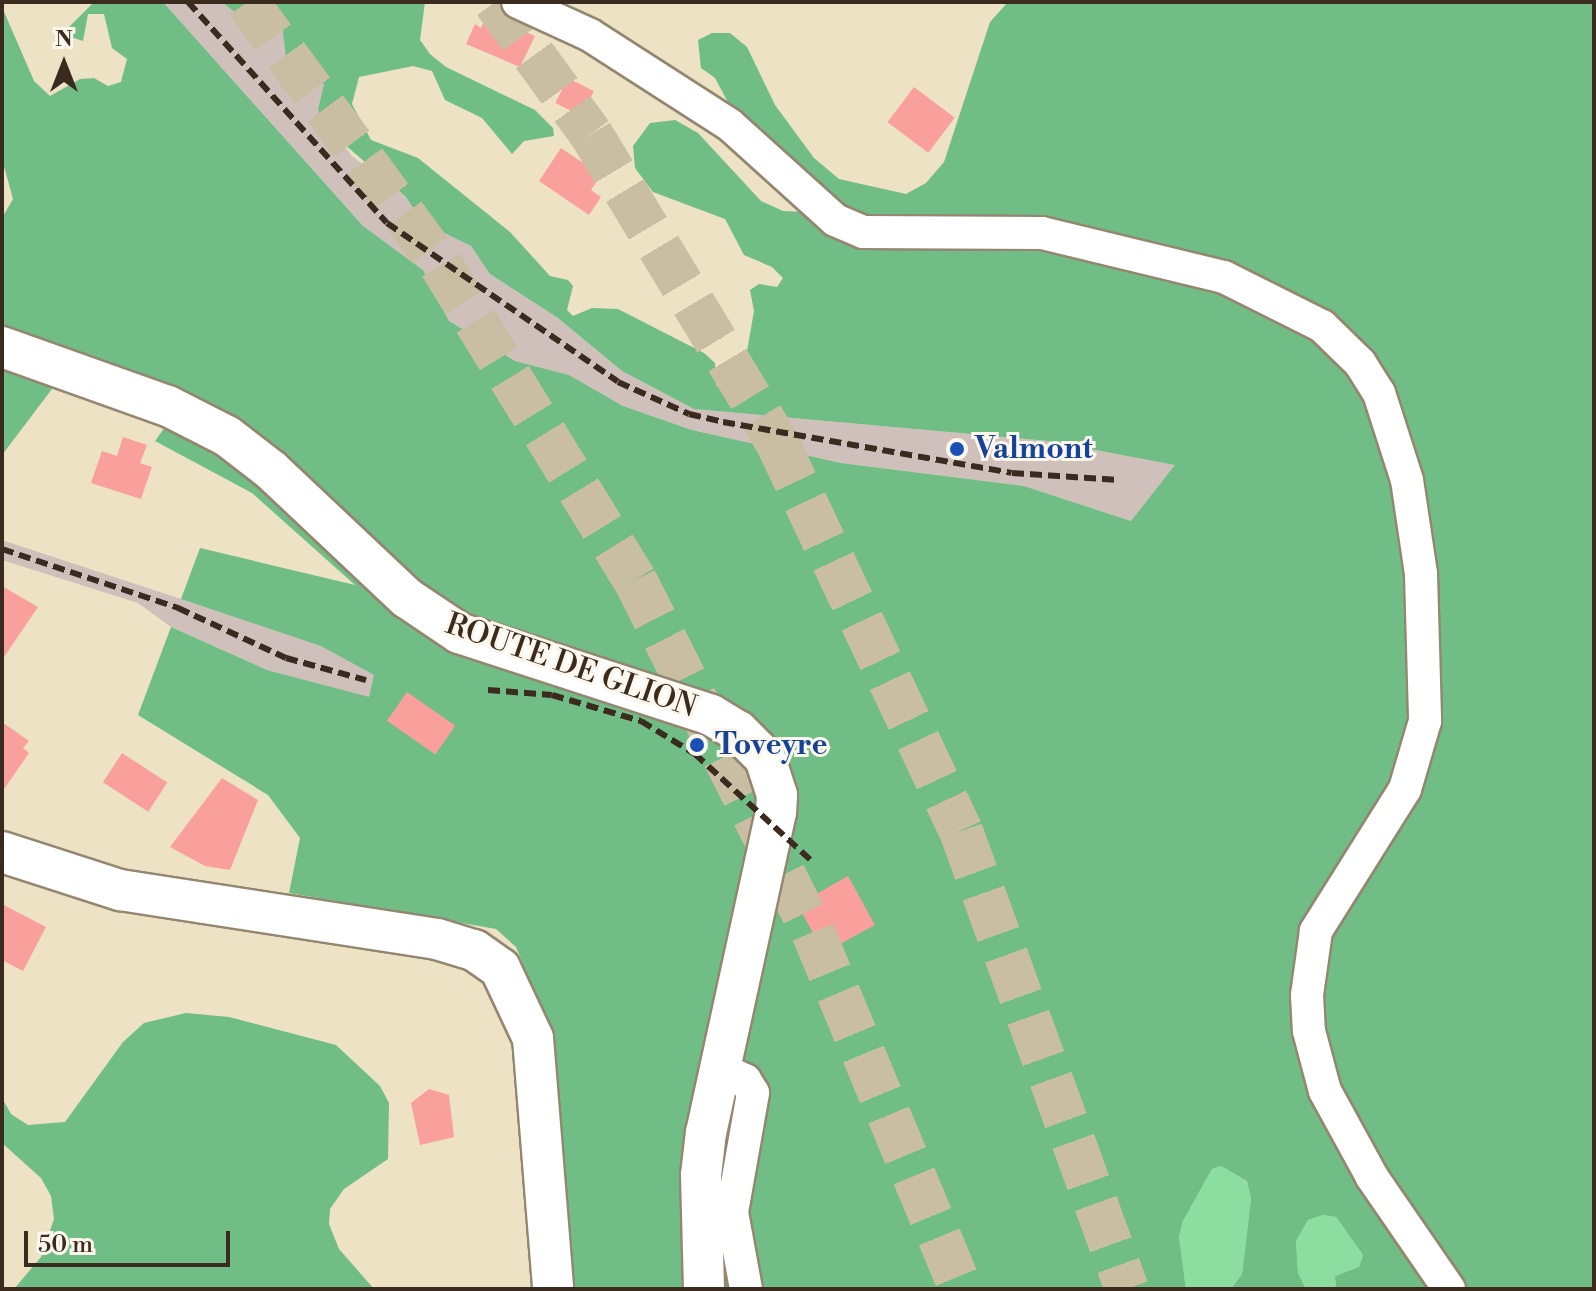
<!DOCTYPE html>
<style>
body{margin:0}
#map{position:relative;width:1596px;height:1291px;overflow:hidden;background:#ede2c3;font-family:"Libre Bodoni",serif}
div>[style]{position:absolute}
.industrial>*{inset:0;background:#cfc0bb}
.green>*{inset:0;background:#8bde9f}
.forest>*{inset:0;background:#70bd86}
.building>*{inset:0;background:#faa09c;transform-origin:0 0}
.motorway-tunnel>*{height:44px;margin-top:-22px;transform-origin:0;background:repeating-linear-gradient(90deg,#c9bda2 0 44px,transparent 0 66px)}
.roads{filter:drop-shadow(2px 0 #948670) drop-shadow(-2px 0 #948670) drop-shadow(0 2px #948670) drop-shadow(0 -2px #948670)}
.minor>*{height:32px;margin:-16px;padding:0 16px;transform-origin:16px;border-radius:16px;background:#fff}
.tertiary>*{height:40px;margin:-20px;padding:0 20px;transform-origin:20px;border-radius:20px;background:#fff}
.rail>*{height:6px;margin-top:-3px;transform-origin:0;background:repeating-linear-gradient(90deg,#3b2a1e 0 12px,transparent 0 18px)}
.dots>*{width:22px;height:22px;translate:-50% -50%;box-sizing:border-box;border:4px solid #fbf7ec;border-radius:50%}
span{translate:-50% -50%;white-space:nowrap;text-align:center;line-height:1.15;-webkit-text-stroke:6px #fbf7ec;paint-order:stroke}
.transit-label{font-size:30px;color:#164399;font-weight:700}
.left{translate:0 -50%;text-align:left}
.street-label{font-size:30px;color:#3b2a1e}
.frame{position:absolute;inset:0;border:4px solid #3b2a1e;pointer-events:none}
.north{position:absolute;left:24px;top:24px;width:80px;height:80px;-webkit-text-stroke:6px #fbf7ec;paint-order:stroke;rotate:0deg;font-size:22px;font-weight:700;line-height:32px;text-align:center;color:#3b2a1e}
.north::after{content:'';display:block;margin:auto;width:28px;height:36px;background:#3b2a1e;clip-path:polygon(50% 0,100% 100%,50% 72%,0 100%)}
.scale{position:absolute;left:24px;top:1231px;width:206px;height:36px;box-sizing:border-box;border:4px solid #3b2a1e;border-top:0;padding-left:10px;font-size:24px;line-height:28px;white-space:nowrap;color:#3b2a1e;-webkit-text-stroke:6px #fbf7ec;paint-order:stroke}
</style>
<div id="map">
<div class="industrial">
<i style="clip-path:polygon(163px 2px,222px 2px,237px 14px,271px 17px,282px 24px,288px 44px,285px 62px,295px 72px,324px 84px,318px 109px,352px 156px,406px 197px,422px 222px,471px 246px,490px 274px,558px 318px,622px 371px,694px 409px,1048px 441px,1176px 465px,1131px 521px,1024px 486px,841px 463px,692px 430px,623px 406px,569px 375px,515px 361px,449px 321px,423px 270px,363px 226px)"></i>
<i style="clip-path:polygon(2px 540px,320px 645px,375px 675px,369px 698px,267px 670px,171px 627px,138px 603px,2px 560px)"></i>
</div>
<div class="green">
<i style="clip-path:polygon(1221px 1166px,1247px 1181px,1251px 1199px,1242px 1274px,1231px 1289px,1186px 1289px,1179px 1237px,1183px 1221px,1212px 1169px)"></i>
<i style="clip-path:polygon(1323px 1215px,1336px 1217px,1363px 1255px,1359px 1267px,1335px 1276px,1336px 1289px,1306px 1289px,1298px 1273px,1296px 1241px,1308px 1220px)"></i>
</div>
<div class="forest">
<i style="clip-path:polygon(94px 2px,163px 2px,363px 226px,423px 270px,449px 321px,515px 361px,569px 375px,623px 406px,692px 430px,841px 463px,1024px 486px,1131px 521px,1175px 465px,1048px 441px,694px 409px,622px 371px,558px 318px,490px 274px,471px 246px,422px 222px,406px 197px,324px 127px,318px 109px,324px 84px,287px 66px,282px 24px,270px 17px,237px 14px,222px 2px,425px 2px,420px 40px,430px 54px,446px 67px,535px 110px,553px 128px,554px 136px,524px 141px,512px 154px,482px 118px,445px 100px,432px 71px,413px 66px,359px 77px,352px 104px,371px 140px,418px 158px,510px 232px,550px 276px,568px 280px,573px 286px,567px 310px,573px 316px,592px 308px,618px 309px,704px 353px,715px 363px,716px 385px,725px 392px,734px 389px,744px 368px,754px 311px,750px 290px,759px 284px,777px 287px,783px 278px,772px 267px,744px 255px,725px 219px,653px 192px,635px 168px,633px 146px,650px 123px,675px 120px,698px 133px,761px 201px,783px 211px,808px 212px,810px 180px,801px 166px,753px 130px,730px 106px,715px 78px,701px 68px,698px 40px,712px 33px,730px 33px,747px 47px,775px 105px,814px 158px,839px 179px,906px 194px,926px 183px,944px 162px,990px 22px,1008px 2px,1594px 2px,1594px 1289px,1336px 1289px,1335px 1276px,1359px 1267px,1363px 1255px,1336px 1217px,1323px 1215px,1308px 1220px,1296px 1241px,1298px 1273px,1306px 1289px,1231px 1289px,1242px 1274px,1251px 1199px,1247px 1181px,1221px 1166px,1212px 1169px,1183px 1221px,1179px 1237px,1186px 1289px,568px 1289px,550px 1029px,516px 947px,496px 929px,289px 893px,300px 838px,268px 795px,138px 715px,171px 627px,267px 670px,369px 697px,374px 675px,321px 646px,181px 599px,200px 548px,355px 585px,252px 493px,155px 441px,168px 423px,55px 385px,2px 455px,2px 218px,13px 199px,2px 159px,2px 7px,34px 81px,50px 96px,80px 79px,94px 78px,108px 86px,121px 82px,127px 59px,112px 48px,104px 14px,88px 14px,83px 41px,71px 37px,68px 28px)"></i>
<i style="clip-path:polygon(186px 1013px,229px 1017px,336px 1045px,380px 1086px,389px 1103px,388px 1159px,344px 1189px,330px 1209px,329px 1224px,339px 1249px,374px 1289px,14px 1289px,41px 1257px,54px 1219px,51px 1196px,41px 1178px,2px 1143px,2px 1098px,11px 1114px,28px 1125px,65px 1122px,123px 1042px,144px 1023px)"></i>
</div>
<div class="building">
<i style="clip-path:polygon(487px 15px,535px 36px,520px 67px,466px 44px,475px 24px,481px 28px)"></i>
<i style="left:568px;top:78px;width:29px;height:28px;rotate:27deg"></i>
<i style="left:914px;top:87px;width:51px;height:44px;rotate:37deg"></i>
<i style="clip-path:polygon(561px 148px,601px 175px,591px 190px,601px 197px,589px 215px,539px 181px)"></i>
<i style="clip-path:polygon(123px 437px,147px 445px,140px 463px,152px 467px,141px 499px,91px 483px,102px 451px,117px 456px)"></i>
<i style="clip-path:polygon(2px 586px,38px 607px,2px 660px)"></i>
<i style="left:407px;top:692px;width:59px;height:35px;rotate:35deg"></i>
<i style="clip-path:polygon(2px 722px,29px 741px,23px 748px,29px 753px,2px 792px)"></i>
<i style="left:122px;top:753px;width:54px;height:35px;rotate:33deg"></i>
<i style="clip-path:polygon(222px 778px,258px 800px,230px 870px,205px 866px,170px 847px)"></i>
<i style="clip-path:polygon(848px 876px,875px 925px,831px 949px,827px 942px,820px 946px,801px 911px,807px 907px,804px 901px)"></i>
<i style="clip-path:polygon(2px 904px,46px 927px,23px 971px,2px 960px)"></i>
<i style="clip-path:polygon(429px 1089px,449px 1095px,454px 1137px,420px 1145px,411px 1103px)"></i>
</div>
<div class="motorway-tunnel">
<i style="left:247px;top:2px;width:327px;rotate:53.6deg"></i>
<i style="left:441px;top:265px;width:370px;rotate:58.4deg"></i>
<i style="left:635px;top:580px;width:394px;rotate:63.2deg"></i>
<i style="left:813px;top:932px;width:386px;rotate:67.5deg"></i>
<i style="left:495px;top:2px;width:163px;rotate:54deg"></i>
<i style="left:591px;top:134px;width:360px;rotate:58.9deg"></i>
<i style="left:777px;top:442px;width:430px;rotate:64.7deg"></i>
<i style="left:961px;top:831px;width:487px;rotate:70.1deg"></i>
</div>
<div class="roads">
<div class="minor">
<i style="left:518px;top:2px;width:79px;rotate:24.6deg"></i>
<i style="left:590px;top:35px;width:166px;rotate:32.7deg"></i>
<i style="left:730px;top:125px;width:142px;rotate:42.1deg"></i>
<i style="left:835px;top:220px;width:30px;rotate:23deg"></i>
<i style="left:863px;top:232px;width:179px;rotate:0.3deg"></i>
<i style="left:1042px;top:233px;width:187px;rotate:13.6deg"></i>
<i style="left:1224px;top:277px;width:110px;rotate:26.6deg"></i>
<i style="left:1322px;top:326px;width:53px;rotate:44.2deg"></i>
<i style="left:1360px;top:363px;width:36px;rotate:58deg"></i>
<i style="left:1379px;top:393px;width:91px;rotate:72.2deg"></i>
<i style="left:1407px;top:480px;width:95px;rotate:81.5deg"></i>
<i style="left:1421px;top:574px;width:147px;rotate:88.4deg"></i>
<i style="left:1425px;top:721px;width:71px;rotate:106.4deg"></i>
<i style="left:1405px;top:789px;width:168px;rotate:122.1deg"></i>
<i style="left:1316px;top:931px;width:65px;rotate:98deg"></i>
<i style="left:1307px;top:995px;width:36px;rotate:87deg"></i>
<i style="left:1309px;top:1031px;width:62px;rotate:75.1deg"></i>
<i style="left:1325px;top:1091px;width:98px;rotate:61.3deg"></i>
<i style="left:1372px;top:1177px;width:136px;rotate:55.5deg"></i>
<i style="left:719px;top:1068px;width:29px;rotate:25deg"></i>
<i style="left:745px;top:1080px;width:15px;rotate:58deg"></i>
<i style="left:753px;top:1093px;width:121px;rotate:100deg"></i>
<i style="left:732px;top:1212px;width:78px;rotate:79.7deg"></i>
</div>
<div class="tertiary">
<i style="left:2px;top:347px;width:176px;rotate:19.6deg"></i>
<i style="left:168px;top:406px;width:66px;rotate:27deg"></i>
<i style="left:227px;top:436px;width:56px;rotate:37.7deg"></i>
<i style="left:271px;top:470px;width:187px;rotate:43.3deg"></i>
<i style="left:407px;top:598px;width:63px;rotate:33.9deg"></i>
<i style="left:459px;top:633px;width:265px;rotate:18deg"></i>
<i style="left:711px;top:715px;width:31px;rotate:31deg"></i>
<i style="left:738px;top:731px;width:38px;rotate:45deg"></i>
<i style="left:765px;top:758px;width:39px;rotate:72deg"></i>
<i style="left:777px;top:795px;width:17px;rotate:93deg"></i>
<i style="left:776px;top:812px;width:328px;rotate:102.3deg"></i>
<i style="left:706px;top:1132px;width:43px;rotate:96.6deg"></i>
<i style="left:701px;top:1175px;width:114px;rotate:88.5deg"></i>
<i style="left:2px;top:852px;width:124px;rotate:17.9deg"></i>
<i style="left:120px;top:890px;width:321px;rotate:8.8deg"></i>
<i style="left:437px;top:939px;width:39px;rotate:17deg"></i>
<i style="left:474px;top:950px;width:32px;rotate:35deg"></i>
<i style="left:500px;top:968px;width:77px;rotate:64.8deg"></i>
<i style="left:533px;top:1038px;width:252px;rotate:85.4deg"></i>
</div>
</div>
<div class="rail">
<i style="left:188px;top:2px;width:297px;rotate:48deg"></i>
<i style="left:387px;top:223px;width:280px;rotate:34.5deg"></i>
<i style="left:618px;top:382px;width:78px;rotate:24.3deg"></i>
<i style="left:689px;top:414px;width:35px;rotate:13deg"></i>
<i style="left:723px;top:422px;width:293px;rotate:10deg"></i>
<i style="left:1012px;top:473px;width:107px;rotate:3.7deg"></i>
<i style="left:2px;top:549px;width:186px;rotate:18.5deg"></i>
<i style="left:178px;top:608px;width:119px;rotate:24.8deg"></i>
<i style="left:286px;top:658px;width:83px;rotate:15.4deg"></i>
<i style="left:488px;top:690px;width:64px;rotate:4.5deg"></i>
<i style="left:552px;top:695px;width:93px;rotate:16.3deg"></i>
<i style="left:641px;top:721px;width:63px;rotate:31.4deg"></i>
<i style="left:695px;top:754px;width:160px;rotate:42.5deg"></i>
</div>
<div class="dots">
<i style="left:957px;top:449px;background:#1a4fb4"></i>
<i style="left:697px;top:745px;background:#1a4fb4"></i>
</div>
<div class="transit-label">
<span class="left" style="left:975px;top:449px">Valmont</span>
<span class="left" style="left:715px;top:745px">Toveyre</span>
</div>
<div class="street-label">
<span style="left:571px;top:666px;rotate:19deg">ROUTE DE GLION</span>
</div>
<div class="frame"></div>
<div class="north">N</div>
<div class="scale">50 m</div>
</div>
